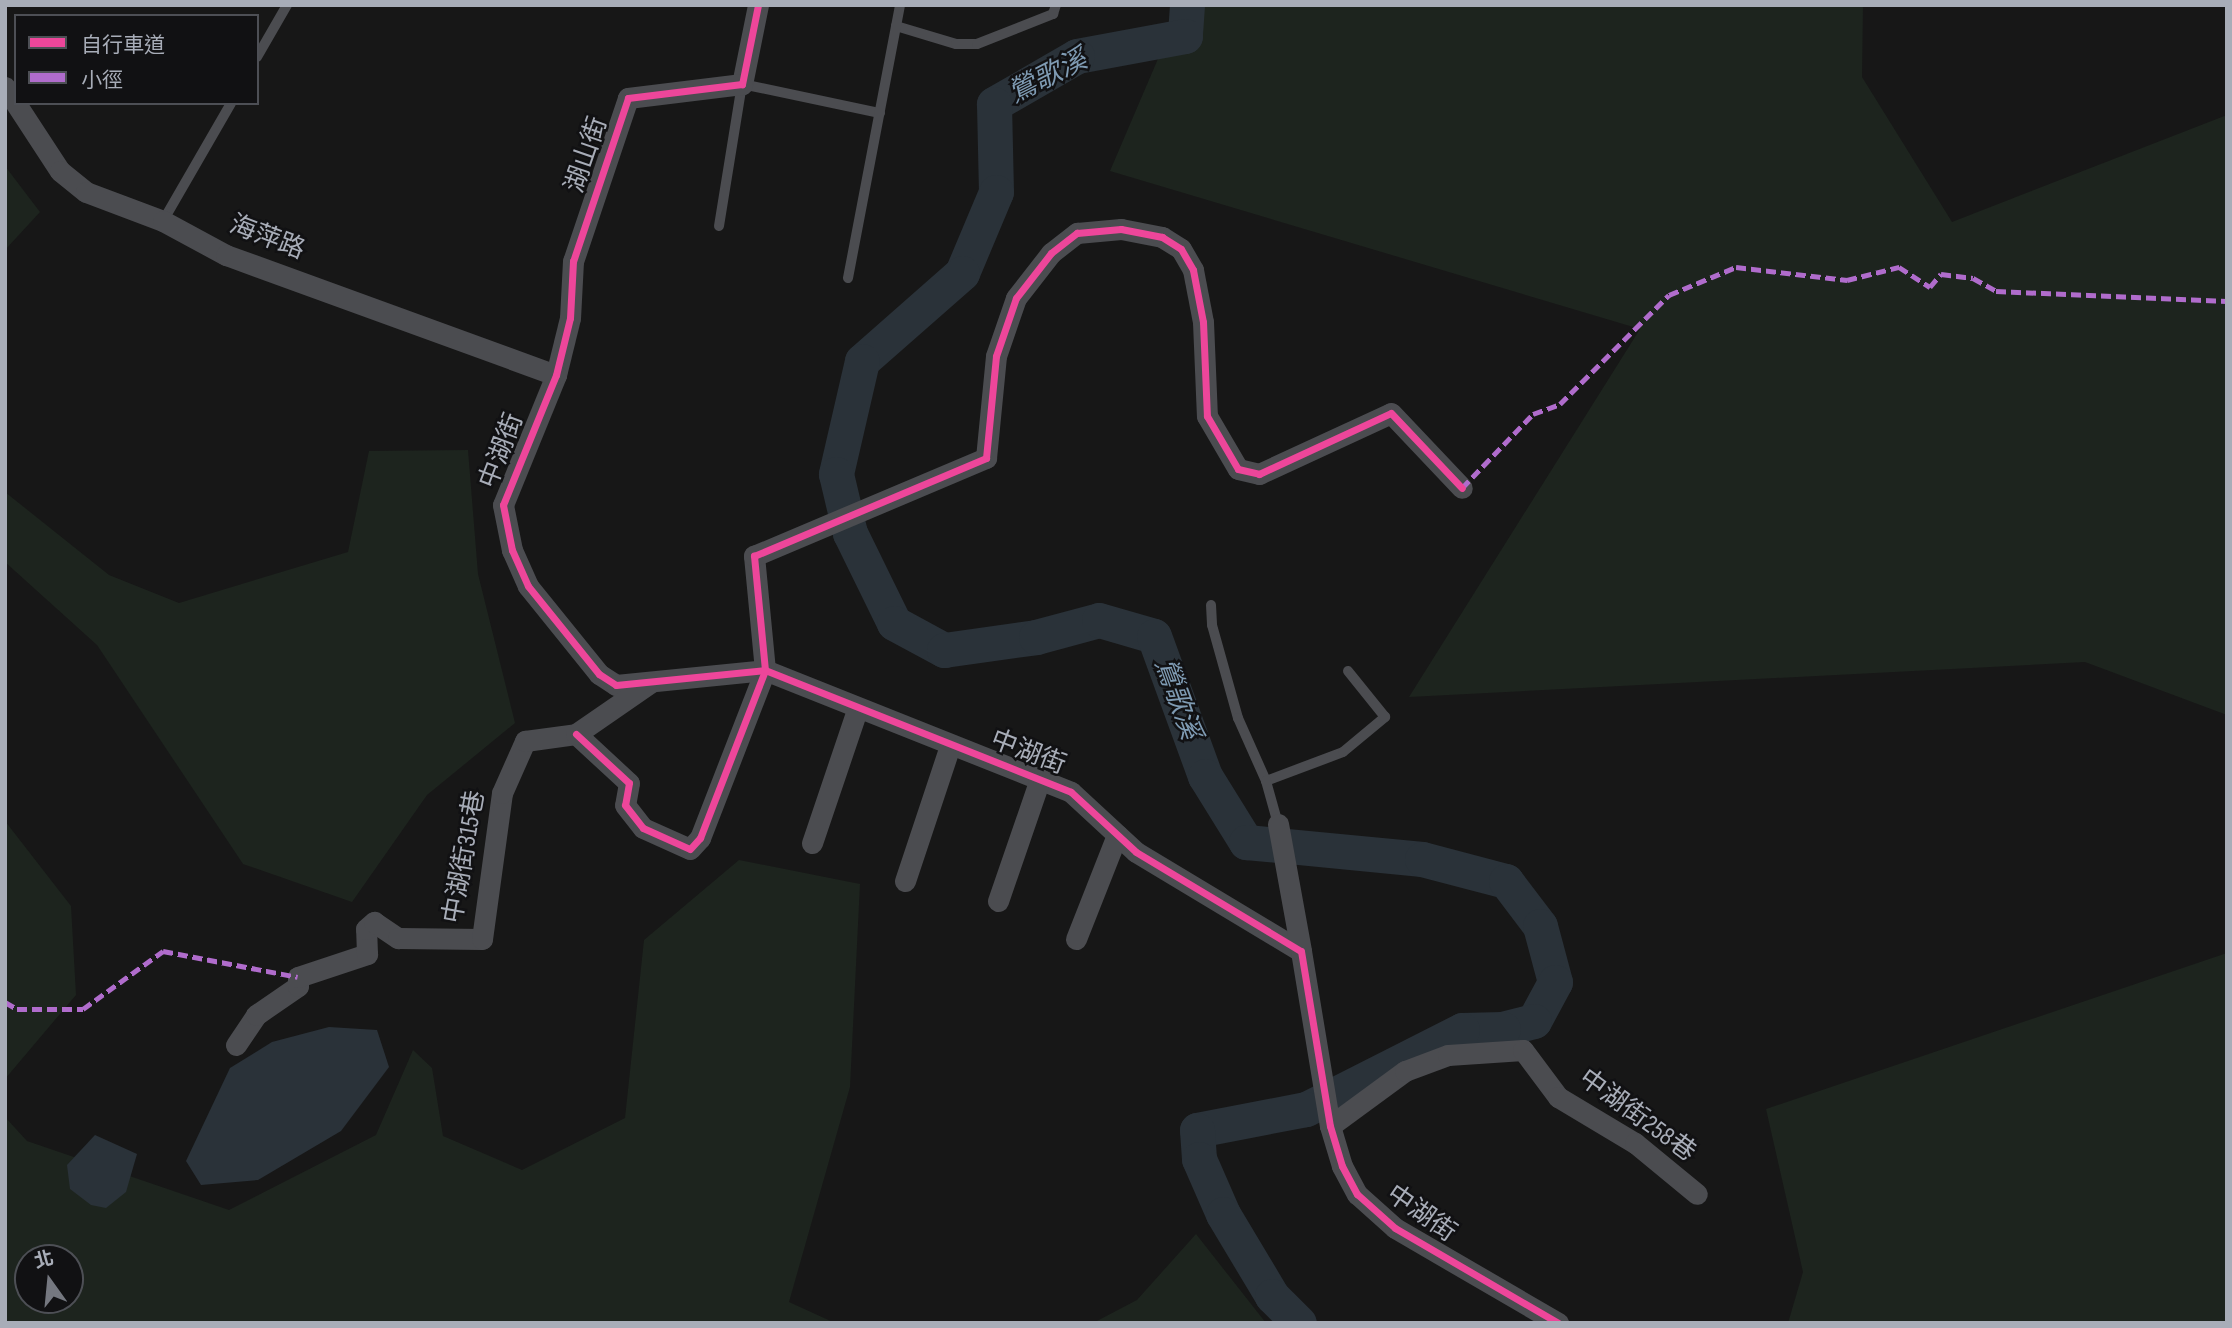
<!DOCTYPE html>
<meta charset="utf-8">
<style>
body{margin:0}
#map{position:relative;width:2232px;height:1328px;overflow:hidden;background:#171717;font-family:"Sofia Sans Condensed","Noto Sans TC",sans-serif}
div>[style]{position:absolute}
.green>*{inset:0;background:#1d241e}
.water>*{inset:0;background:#2a3239}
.river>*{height:35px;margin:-17.5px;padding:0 17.5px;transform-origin:17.5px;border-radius:17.5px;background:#2a3239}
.lane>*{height:10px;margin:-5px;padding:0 5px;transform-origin:5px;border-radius:5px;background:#4b4c50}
.street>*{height:21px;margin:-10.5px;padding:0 10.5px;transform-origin:10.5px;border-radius:10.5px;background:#4b4c50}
.quiet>*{height:5px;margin-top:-2.5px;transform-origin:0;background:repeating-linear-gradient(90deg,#b06ccc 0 10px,transparent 0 15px)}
.cycleway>*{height:7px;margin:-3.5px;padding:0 3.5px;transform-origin:3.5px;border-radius:3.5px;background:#ed469a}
span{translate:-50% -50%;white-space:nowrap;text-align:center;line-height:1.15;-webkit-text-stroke:5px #111113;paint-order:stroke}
.street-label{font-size:26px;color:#a8adb8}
.water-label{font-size:28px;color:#7f9bb3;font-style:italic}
.frame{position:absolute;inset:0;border:7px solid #a8adb8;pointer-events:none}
.legend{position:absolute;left:14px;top:14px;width:245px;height:91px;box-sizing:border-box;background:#111113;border:2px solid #4d4f55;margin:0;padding:9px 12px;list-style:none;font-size:21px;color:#a8adb8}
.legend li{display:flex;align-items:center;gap:14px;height:35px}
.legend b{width:35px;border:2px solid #4d4f55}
.north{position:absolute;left:14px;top:1244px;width:70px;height:70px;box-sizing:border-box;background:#111113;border:2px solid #4d4f55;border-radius:50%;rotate:345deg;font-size:19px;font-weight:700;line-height:28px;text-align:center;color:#a8adb8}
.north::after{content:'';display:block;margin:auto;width:24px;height:32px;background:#757880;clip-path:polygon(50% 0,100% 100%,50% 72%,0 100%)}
</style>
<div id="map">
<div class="green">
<i style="clip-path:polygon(1181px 5px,1863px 5px,1862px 77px,1952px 222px,2227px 115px,2227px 715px,2085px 662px,1409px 697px,1640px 329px,1110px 171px)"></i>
<i style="clip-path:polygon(5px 166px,40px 212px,5px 250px)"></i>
<i style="clip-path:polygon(468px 450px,478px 574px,515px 723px,427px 795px,352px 902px,243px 864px,97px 645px,5px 562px,5px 492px,109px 575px,179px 603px,348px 552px,369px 451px)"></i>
<i style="clip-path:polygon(5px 821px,71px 906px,76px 995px,5px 1079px)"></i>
<i style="clip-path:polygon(evenodd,739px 860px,860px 884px,850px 1087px,789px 1302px,835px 1323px,5px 1323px,5px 1117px,27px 1141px,229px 1210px,376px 1135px,413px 1050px,432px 1068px,443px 1136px,522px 1170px,625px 1118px,644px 940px,739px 860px,28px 1258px,70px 1258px,70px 1300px,28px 1300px,28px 1258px)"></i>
<i style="clip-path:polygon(2227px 953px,2227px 1323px,1788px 1323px,1803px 1272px,1766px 1109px)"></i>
<i style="clip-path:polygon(1196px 1234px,1266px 1323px,1093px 1323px,1137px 1300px)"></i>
</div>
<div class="water">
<i style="clip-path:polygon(329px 1027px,377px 1030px,389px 1067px,341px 1131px,258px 1180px,201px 1185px,186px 1161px,230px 1068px,272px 1042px)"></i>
<i style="clip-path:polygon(95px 1135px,137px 1154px,126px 1192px,106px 1208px,91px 1205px,70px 1189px,67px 1165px)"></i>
</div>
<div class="river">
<i style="left:1187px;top:5px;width:31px;rotate:94deg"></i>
<i style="left:1185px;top:36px;width:110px;rotate:169.5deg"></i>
<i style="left:1077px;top:56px;width:96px;rotate:150deg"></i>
<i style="left:994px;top:104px;width:88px;rotate:88.7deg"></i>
<i style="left:996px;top:192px;width:88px;rotate:112.8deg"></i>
<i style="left:962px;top:273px;width:133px;rotate:138.7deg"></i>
<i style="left:862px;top:361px;width:116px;rotate:103deg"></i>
<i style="left:836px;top:474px;width:61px;rotate:76.7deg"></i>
<i style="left:850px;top:533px;width:100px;rotate:63.9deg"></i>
<i style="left:894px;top:623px;width:57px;rotate:28.4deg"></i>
<i style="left:944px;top:650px;width:93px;rotate:-8deg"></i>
<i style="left:1036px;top:637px;width:65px;rotate:-15.1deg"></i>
<i style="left:1099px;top:620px;width:57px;rotate:16.2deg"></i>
<i style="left:1154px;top:636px;width:149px;rotate:70deg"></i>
<i style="left:1205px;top:776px;width:78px;rotate:58.2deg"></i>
<i style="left:1246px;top:842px;width:177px;rotate:5.5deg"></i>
<i style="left:1422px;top:859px;width:87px;rotate:14.7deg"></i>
<i style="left:1506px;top:881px;width:56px;rotate:52.9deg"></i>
<i style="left:1540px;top:926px;width:58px;rotate:75deg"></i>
<i style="left:1555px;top:982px;width:44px;rotate:118.3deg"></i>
<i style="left:1534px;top:1021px;width:32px;rotate:166deg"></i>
<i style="left:1503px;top:1029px;width:41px;rotate:178.6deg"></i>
<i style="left:1462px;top:1030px;width:175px;rotate:153.1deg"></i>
<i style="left:1306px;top:1109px;width:111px;rotate:169.1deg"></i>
<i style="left:1197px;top:1130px;width:29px;rotate:86deg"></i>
<i style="left:1199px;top:1159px;width:60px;rotate:66.4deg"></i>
<i style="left:1223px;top:1214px;width:96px;rotate:59.1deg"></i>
<i style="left:1272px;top:1296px;width:38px;rotate:45deg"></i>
</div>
<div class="lane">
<i style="left:896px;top:26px;width:63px;rotate:16.7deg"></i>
<i style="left:956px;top:44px;width:21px"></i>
<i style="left:977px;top:44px;width:82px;rotate:-21.5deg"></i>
<i style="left:1053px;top:14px;width:9px;rotate:-72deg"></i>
<i style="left:257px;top:57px;width:60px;rotate:-60deg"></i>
<i style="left:163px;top:221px;width:136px;rotate:-60deg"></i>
<i style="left:719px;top:226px;width:144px;rotate:-80.8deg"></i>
<i style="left:742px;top:84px;width:141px;rotate:11.9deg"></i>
<i style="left:848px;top:278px;width:278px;rotate:-79.2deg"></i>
<i style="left:1211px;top:605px;width:20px;rotate:87deg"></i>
<i style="left:1212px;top:625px;width:97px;rotate:74.4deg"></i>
<i style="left:1238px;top:718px;width:69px;rotate:66deg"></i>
<i style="left:1266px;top:781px;width:82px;rotate:-20.6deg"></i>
<i style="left:1343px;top:752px;width:55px;rotate:-39.8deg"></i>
<i style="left:1385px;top:717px;width:59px;rotate:-128.8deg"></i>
<i style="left:1266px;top:781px;width:45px;rotate:74.4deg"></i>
</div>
<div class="street">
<i style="left:758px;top:5px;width:81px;rotate:101.4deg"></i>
<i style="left:742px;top:84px;width:115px;rotate:173deg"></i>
<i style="left:628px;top:98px;width:172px;rotate:108.6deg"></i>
<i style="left:573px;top:261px;width:57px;rotate:93deg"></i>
<i style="left:570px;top:318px;width:59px;rotate:103.8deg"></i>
<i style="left:556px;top:375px;width:140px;rotate:112.2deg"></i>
<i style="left:503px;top:505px;width:46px;rotate:78.7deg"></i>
<i style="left:512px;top:550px;width:39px;rotate:66deg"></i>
<i style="left:528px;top:586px;width:113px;rotate:51.1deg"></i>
<i style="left:599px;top:674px;width:20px;rotate:33deg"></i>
<i style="left:616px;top:685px;width:150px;rotate:-5.7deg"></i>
<i style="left:765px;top:670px;width:329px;rotate:21.7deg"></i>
<i style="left:1071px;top:792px;width:88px;rotate:42.7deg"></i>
<i style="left:1136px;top:852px;width:192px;rotate:31deg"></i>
<i style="left:1301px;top:951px;width:177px;rotate:80.6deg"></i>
<i style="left:1330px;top:1126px;width:42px;rotate:73.3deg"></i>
<i style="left:1342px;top:1166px;width:32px;rotate:62deg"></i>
<i style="left:1357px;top:1194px;width:51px;rotate:41.8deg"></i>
<i style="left:1395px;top:1228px;width:189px;rotate:30.2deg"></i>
<i style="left:5px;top:87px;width:100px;rotate:56.8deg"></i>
<i style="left:60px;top:171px;width:33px;rotate:39deg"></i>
<i style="left:86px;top:192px;width:82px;rotate:20.6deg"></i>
<i style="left:163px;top:221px;width:72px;rotate:28.4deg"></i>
<i style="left:226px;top:255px;width:351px;rotate:20deg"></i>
<i style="left:576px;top:734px;width:72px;rotate:42.8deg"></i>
<i style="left:629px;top:783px;width:22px;rotate:100deg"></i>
<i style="left:625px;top:805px;width:29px;rotate:52deg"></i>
<i style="left:643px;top:828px;width:51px;rotate:24.1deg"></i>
<i style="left:690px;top:849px;width:15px;rotate:-48deg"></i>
<i style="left:700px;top:838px;width:180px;rotate:-68.8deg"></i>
<i style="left:765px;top:670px;width:115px;rotate:-95.5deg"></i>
<i style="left:754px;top:556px;width:252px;rotate:-22.9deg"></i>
<i style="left:986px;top:458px;width:102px;rotate:-84.4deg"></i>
<i style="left:996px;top:356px;width:61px;rotate:-71deg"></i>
<i style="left:1016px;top:298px;width:57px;rotate:-52.1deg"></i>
<i style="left:1051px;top:253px;width:33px;rotate:-38deg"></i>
<i style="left:1077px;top:233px;width:44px;rotate:-5.2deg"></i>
<i style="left:1121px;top:229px;width:42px;rotate:11deg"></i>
<i style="left:1162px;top:237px;width:22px;rotate:32deg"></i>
<i style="left:1181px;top:249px;width:24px;rotate:60deg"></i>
<i style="left:1193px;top:270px;width:53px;rotate:79.1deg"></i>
<i style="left:1203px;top:322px;width:94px;rotate:87.6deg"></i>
<i style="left:1207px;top:416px;width:61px;rotate:59.7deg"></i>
<i style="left:1238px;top:469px;width:22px;rotate:13deg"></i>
<i style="left:1259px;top:474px;width:145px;rotate:-24.8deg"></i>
<i style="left:1391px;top:413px;width:103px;rotate:46.6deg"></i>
<i style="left:1278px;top:824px;width:129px;rotate:79.7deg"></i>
<i style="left:812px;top:843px;width:140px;rotate:-71.3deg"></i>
<i style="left:905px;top:881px;width:142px;rotate:-71.6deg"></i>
<i style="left:998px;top:901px;width:129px;rotate:-71deg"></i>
<i style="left:1076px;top:939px;width:112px;rotate:-68.5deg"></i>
<i style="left:236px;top:1045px;width:36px;rotate:-56deg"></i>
<i style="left:256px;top:1015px;width:51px;rotate:-34.6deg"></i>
<i style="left:298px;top:986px;width:9px;rotate:-90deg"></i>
<i style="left:298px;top:977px;width:73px;rotate:-18.4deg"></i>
<i style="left:367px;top:954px;width:25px;rotate:-92deg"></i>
<i style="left:366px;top:929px;width:11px;rotate:-41deg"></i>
<i style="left:374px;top:922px;width:29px;rotate:34deg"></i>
<i style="left:398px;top:938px;width:84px;rotate:0.7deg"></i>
<i style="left:482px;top:939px;width:147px;rotate:-82.2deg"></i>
<i style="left:502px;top:793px;width:57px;rotate:-66.1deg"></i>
<i style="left:525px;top:741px;width:51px;rotate:-7.8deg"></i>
<i style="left:576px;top:734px;width:90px;rotate:-34.6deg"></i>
<i style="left:1330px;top:1126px;width:93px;rotate:-36.3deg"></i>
<i style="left:1405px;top:1071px;width:46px;rotate:-20.4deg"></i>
<i style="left:1448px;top:1055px;width:75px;rotate:-3.8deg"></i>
<i style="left:1523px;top:1050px;width:59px;rotate:53.3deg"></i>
<i style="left:1558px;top:1097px;width:90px;rotate:30.9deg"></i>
<i style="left:1635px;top:1143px;width:80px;rotate:39.4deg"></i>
</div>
<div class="quiet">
<i style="left:1462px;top:488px;width:103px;rotate:-46.2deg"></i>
<i style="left:1533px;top:414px;width:29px;rotate:-20deg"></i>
<i style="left:1560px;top:404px;width:154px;rotate:-45deg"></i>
<i style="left:1669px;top:295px;width:73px;rotate:-22.7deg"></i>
<i style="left:1736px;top:267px;width:112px;rotate:6.7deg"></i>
<i style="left:1847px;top:280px;width:54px;rotate:-14deg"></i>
<i style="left:1899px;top:267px;width:37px;rotate:33deg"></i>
<i style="left:1930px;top:287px;width:17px;rotate:-50deg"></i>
<i style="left:1941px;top:274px;width:32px;rotate:7deg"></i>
<i style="left:1973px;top:278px;width:26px;rotate:29deg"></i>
<i style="left:1996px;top:291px;width:231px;rotate:2.5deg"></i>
<i style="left:5px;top:1002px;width:14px;rotate:30deg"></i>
<i style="left:17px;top:1009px;width:66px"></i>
<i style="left:83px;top:1009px;width:99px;rotate:-35.9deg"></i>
<i style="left:163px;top:951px;width:137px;rotate:10.9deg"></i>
</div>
<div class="cycleway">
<i style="left:758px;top:5px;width:81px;rotate:101.4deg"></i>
<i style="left:742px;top:84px;width:115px;rotate:173deg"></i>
<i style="left:628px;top:98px;width:172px;rotate:108.6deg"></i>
<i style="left:573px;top:261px;width:57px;rotate:93deg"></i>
<i style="left:570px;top:318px;width:59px;rotate:103.8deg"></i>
<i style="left:556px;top:375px;width:140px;rotate:112.2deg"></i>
<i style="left:503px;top:505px;width:46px;rotate:78.7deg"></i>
<i style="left:512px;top:550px;width:39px;rotate:66deg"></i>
<i style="left:528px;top:586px;width:113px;rotate:51.1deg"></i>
<i style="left:599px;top:674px;width:20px;rotate:33deg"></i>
<i style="left:616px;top:685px;width:150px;rotate:-5.7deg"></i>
<i style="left:765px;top:670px;width:329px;rotate:21.7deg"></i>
<i style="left:1071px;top:792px;width:88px;rotate:42.7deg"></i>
<i style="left:1136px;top:852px;width:192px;rotate:31deg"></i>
<i style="left:1301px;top:951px;width:177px;rotate:80.6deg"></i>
<i style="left:1330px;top:1126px;width:42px;rotate:73.3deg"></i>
<i style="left:1342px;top:1166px;width:32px;rotate:62deg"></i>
<i style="left:1357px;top:1194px;width:51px;rotate:41.8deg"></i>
<i style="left:1395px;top:1228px;width:189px;rotate:30.2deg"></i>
<i style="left:576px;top:734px;width:72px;rotate:42.8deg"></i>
<i style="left:629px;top:783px;width:22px;rotate:100deg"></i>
<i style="left:625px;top:805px;width:29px;rotate:52deg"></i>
<i style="left:643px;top:828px;width:51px;rotate:24.1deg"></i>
<i style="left:690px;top:849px;width:15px;rotate:-48deg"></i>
<i style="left:700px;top:838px;width:180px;rotate:-68.8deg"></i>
<i style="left:765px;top:670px;width:115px;rotate:-95.5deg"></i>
<i style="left:754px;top:556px;width:252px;rotate:-22.9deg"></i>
<i style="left:986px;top:458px;width:102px;rotate:-84.4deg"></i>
<i style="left:996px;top:356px;width:61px;rotate:-71deg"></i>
<i style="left:1016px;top:298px;width:57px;rotate:-52.1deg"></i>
<i style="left:1051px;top:253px;width:33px;rotate:-38deg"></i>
<i style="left:1077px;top:233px;width:44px;rotate:-5.2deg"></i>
<i style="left:1121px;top:229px;width:42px;rotate:11deg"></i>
<i style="left:1162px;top:237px;width:22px;rotate:32deg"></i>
<i style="left:1181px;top:249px;width:24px;rotate:60deg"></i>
<i style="left:1193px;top:270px;width:53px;rotate:79.1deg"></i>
<i style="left:1203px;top:322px;width:94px;rotate:87.6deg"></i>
<i style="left:1207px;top:416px;width:61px;rotate:59.7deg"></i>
<i style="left:1238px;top:469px;width:22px;rotate:13deg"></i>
<i style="left:1259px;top:474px;width:145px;rotate:-24.8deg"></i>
<i style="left:1391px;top:413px;width:103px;rotate:46.6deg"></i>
</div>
<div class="street-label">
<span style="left:587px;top:155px;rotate:-71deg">湖山街</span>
<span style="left:267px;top:238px;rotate:21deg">海萍路</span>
<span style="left:502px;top:451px;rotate:-69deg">中湖街</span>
<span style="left:1028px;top:753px;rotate:21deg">中湖街</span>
<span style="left:465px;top:857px;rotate:-80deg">中湖街315巷</span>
<span style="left:1637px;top:1116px;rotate:36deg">中湖街258巷</span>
<span style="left:1421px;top:1214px;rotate:35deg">中湖街</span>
</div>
<div class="water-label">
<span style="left:1048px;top:77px;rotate:-27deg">鶯歌溪</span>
<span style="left:1177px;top:699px;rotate:70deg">鶯歌溪</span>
</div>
<div class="frame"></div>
<ul class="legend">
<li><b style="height:9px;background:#ed469a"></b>自行車道</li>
<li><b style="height:9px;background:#b06ccc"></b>小徑</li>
</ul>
<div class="north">北</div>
</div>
